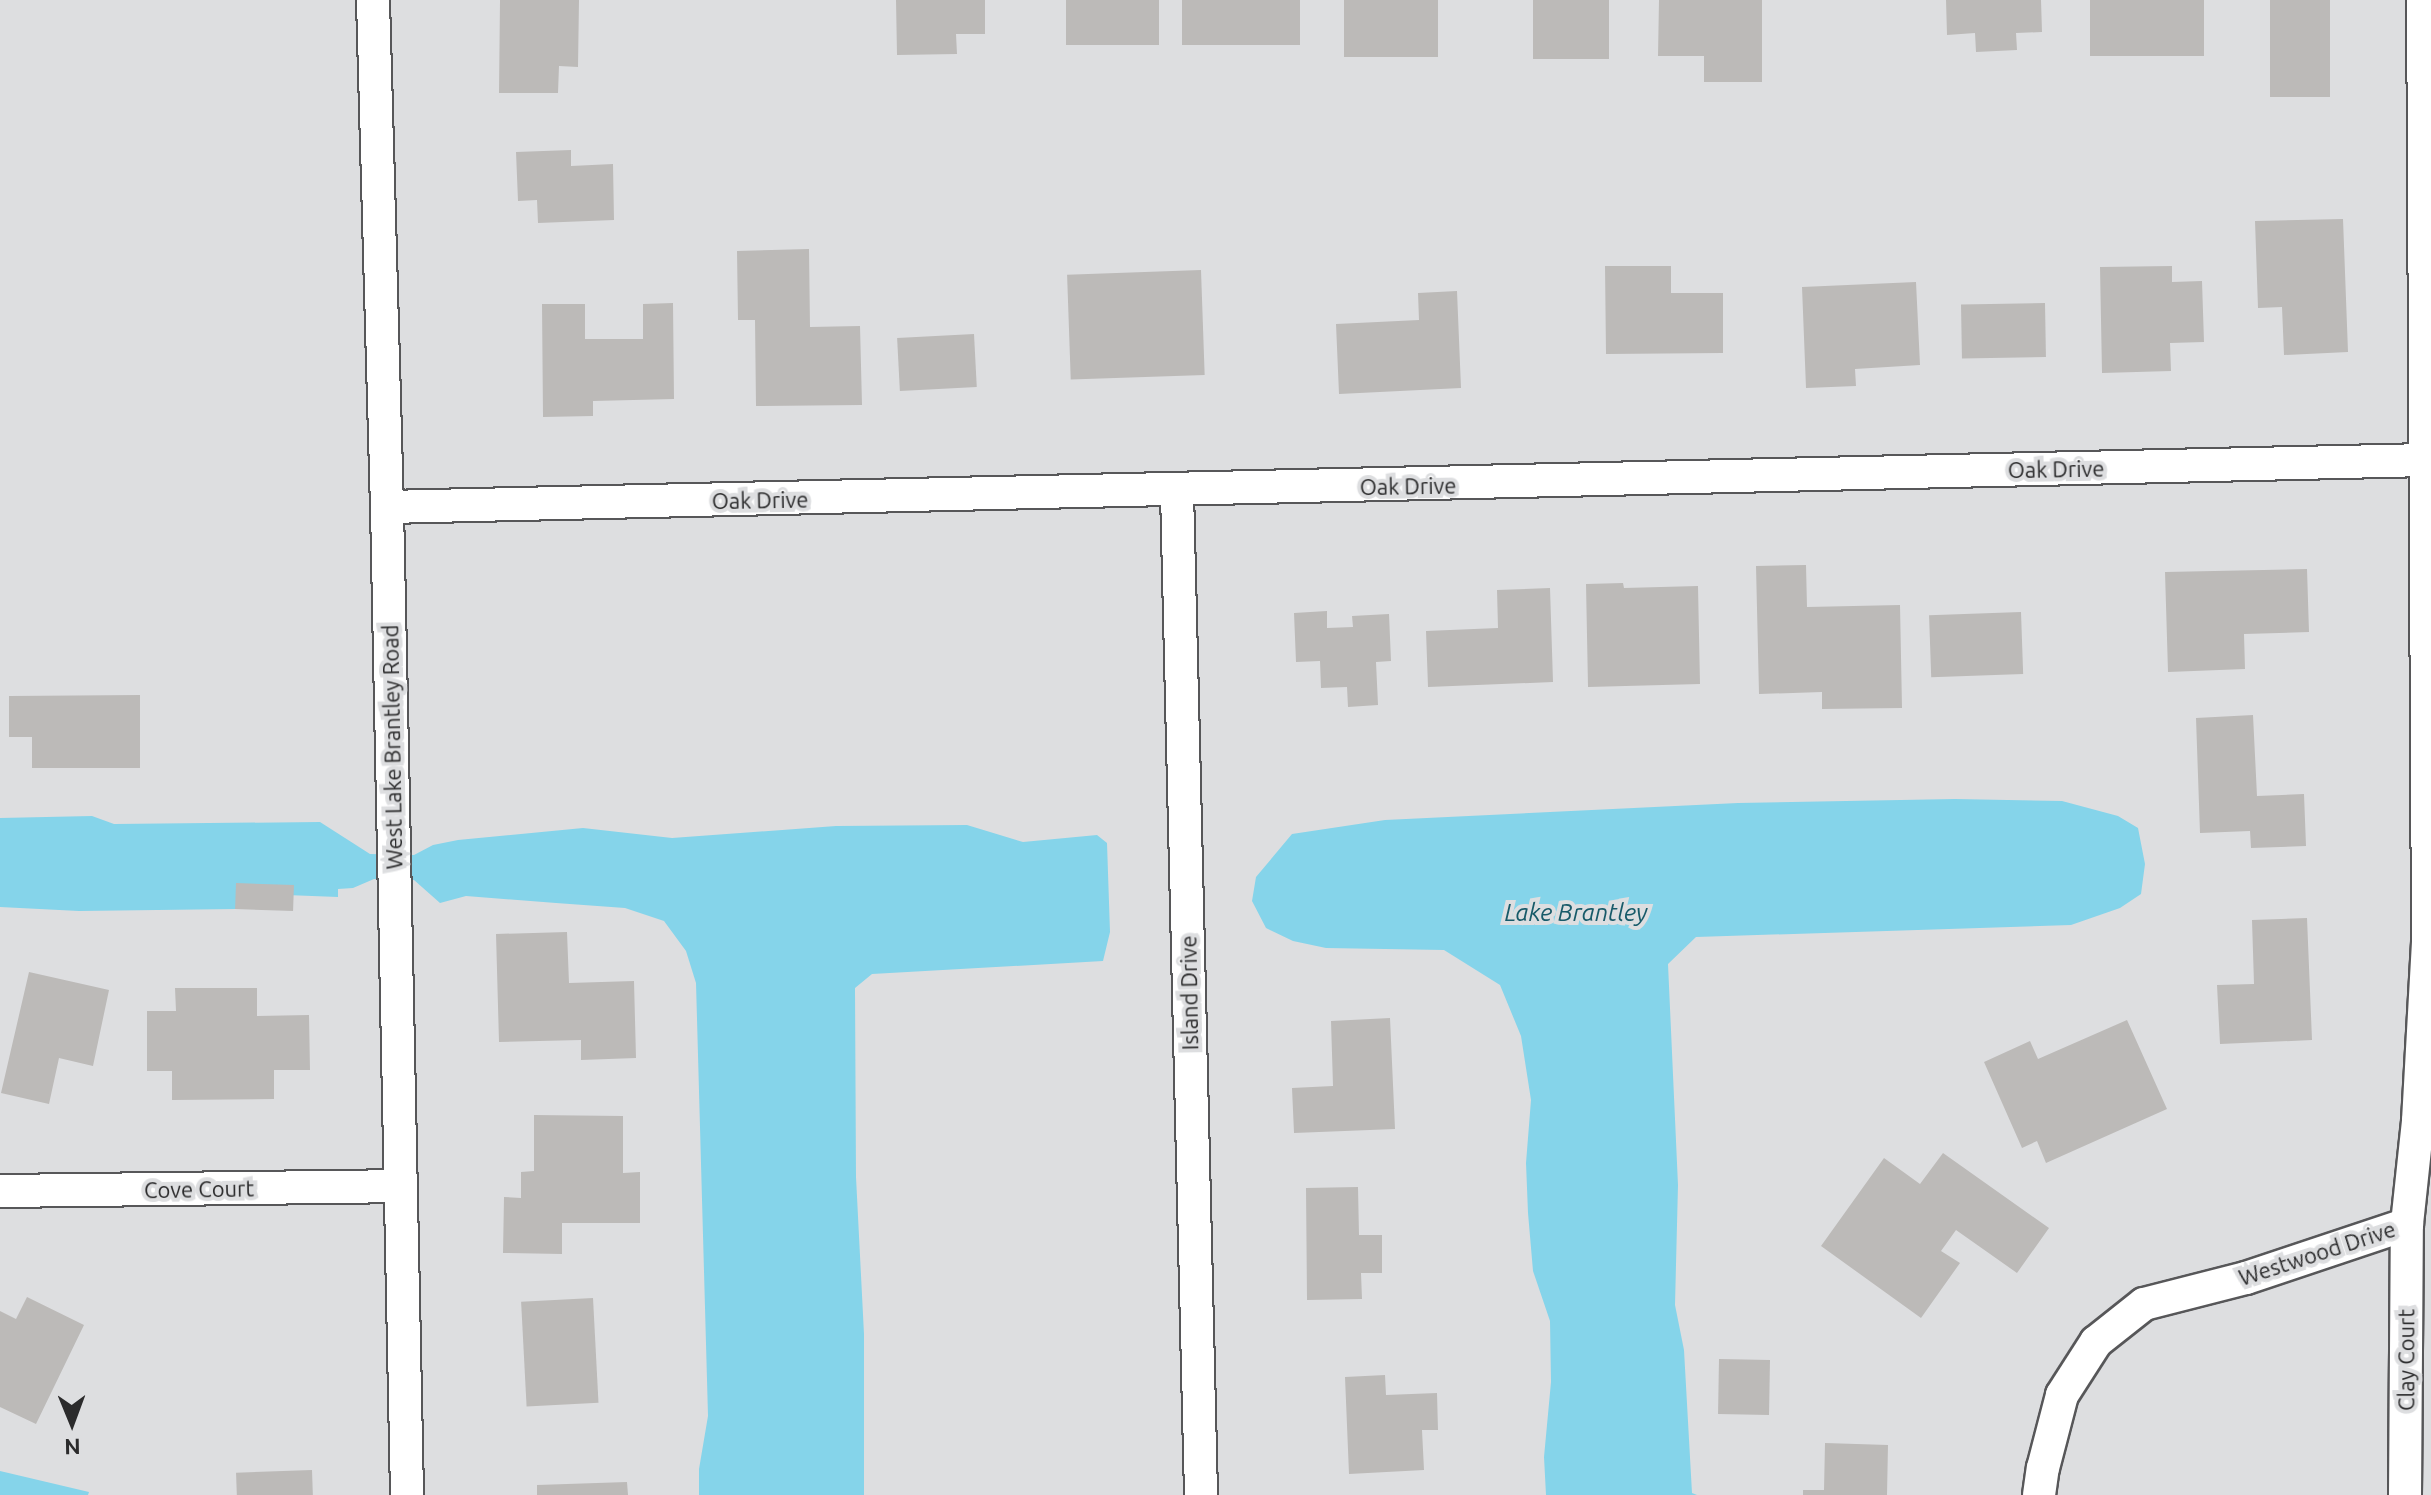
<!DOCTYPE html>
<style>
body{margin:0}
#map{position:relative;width:2431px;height:1495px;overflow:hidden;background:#dddee0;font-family:Ubuntu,sans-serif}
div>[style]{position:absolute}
.water>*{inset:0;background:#85d4ea}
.building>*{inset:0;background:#bcbab8;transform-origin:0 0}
.roads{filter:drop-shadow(2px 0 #575759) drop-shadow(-2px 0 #575759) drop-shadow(0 2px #575759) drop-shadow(0 -2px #575759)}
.minor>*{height:32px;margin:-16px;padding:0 16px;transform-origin:16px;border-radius:16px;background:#fff}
span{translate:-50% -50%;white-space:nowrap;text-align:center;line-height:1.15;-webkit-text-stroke:8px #dddee0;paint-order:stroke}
.street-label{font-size:22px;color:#2b2b2c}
.water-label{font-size:24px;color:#175a69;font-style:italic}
.north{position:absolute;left:32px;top:1383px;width:80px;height:80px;-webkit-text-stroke:6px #dddee0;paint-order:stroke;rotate:179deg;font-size:22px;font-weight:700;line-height:32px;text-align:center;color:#2b2b2c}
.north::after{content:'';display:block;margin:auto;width:28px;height:36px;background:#2b2b2c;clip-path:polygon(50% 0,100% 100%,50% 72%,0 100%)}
</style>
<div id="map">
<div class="water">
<i style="clip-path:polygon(1955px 799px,2062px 801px,2118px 816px,2138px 828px,2145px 864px,2141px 894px,2120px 908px,2071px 925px,1696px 937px,1668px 964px,1678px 1185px,1675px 1305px,1684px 1350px,1692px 1493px,1697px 1495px,1546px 1495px,1544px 1457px,1551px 1382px,1550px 1321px,1533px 1271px,1528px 1213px,1526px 1163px,1531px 1100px,1521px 1036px,1500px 985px,1444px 950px,1326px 948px,1293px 941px,1266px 928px,1252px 901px,1256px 877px,1292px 834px,1385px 820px,1738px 803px)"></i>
<i style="clip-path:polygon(92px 816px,114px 824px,320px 822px,370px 854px,414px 855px,433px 845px,458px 840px,583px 828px,672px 838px,836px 826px,967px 825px,1023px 842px,1097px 835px,1107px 843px,1110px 932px,1103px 961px,872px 974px,855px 988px,856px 1177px,864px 1334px,864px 1495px,699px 1495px,699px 1469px,708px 1416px,696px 983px,686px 951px,664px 921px,625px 908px,556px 903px,466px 896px,440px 903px,414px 880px,374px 879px,353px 888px,338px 889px,338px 897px,236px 893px,236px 909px,79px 911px,0 907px,0 818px)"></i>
<i style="clip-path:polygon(0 1471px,89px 1492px,88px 1495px,0 1495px)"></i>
</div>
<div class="building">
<i style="clip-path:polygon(500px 0,579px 0,578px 67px,559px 66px,558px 93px,499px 93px)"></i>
<i style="clip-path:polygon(896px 0,985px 0,985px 34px,956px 34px,957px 54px,897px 55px)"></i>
<i style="left:1066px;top:0;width:93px;height:45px"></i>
<i style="left:1182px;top:0;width:118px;height:45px"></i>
<i style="left:1344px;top:0;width:94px;height:57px"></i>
<i style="left:1533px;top:0;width:76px;height:59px"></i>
<i style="clip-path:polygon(1659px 0,1762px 0,1762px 82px,1704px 82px,1704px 56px,1658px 56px)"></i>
<i style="clip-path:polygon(1946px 0,2041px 0,2042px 32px,2016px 33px,2017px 50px,1976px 52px,1975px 33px,1947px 35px)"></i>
<i style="left:2090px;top:0;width:114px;height:56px"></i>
<i style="left:2270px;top:0;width:60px;height:97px"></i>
<i style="clip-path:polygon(571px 150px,571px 166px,613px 164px,614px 220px,538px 223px,537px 200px,518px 201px,516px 152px)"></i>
<i style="clip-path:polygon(2343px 219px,2348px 352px,2284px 355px,2282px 307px,2258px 308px,2255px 221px)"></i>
<i style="clip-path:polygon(809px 249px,810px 327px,860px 326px,862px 405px,756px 406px,755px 320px,738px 320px,737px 251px)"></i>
<i style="clip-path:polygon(1605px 266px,1671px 266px,1671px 293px,1723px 293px,1723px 353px,1606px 354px)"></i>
<i style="clip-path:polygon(2172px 266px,2172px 282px,2202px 281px,2204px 342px,2170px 343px,2171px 371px,2102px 373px,2100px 267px)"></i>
<i style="left:1201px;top:270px;width:105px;height:134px;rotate:88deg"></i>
<i style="clip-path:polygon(1916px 282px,1920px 365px,1855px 369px,1856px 386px,1806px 388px,1802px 287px)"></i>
<i style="clip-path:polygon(1457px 291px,1461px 388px,1339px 394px,1336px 324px,1419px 320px,1418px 293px)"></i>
<i style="clip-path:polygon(673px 303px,674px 399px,593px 401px,593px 416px,543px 417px,542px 304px,585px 304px,585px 339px,643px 339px,643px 304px)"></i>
<i style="left:2045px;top:303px;width:54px;height:84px;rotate:89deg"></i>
<i style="left:974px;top:334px;width:53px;height:77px;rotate:87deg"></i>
<i style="clip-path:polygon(1806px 565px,1807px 607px,1900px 605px,1902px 708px,1822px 709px,1822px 692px,1759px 694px,1756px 566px)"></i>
<i style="clip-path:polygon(2307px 569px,2309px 632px,2244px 634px,2245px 669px,2168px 672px,2165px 572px)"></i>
<i style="clip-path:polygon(1623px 583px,1624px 588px,1698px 586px,1700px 684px,1588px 687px,1586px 584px)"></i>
<i style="clip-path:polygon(1550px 588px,1553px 682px,1428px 687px,1426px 631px,1498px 628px,1497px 590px)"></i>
<i style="clip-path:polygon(1327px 611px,1327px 628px,1353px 627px,1352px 616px,1389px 614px,1391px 661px,1376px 662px,1378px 705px,1348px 707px,1347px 687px,1321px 688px,1320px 661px,1296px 662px,1294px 613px)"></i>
<i style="left:2021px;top:612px;width:62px;height:92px;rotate:88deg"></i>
<i style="clip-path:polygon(140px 695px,140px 768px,32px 768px,32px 737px,9px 737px,9px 696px)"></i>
<i style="clip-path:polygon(2253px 715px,2257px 796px,2304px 794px,2306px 846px,2251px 848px,2250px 831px,2200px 833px,2196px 718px)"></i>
<i style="left:236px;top:883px;width:58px;height:26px;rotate:2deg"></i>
<i style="clip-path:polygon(2307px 918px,2312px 1040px,2220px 1044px,2217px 985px,2254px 984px,2252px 920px)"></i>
<i style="clip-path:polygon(567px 932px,569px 983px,634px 981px,636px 1058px,581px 1060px,581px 1040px,499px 1042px,496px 934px)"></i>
<i style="clip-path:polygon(29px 972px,109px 990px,93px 1066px,59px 1058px,49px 1104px,1px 1093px)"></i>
<i style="clip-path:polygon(175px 988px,257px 988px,257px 1016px,309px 1015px,310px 1070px,274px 1070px,274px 1099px,172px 1100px,172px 1071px,147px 1071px,147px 1011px,176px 1011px)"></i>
<i style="clip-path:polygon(1390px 1018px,1395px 1129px,1294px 1133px,1292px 1088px,1333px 1086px,1331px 1021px)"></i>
<i style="clip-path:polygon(2127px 1020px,2167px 1109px,2046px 1163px,2037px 1141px,2022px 1148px,1984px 1062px,2030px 1041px,2038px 1059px)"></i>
<i style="clip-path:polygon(534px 1115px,623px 1116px,623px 1173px,640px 1172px,640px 1223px,562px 1223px,562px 1254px,503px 1253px,504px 1197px,521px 1198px,521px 1172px,534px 1171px)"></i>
<i style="clip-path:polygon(1943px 1153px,2049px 1228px,2017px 1273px,1956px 1230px,1941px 1251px,1960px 1263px,1921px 1318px,1821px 1246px,1884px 1158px,1920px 1184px)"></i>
<i style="clip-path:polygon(1358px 1187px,1359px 1235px,1382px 1235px,1382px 1273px,1361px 1273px,1362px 1299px,1307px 1300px,1306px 1188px)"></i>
<i style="clip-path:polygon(27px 1297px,84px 1325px,36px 1424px,0 1407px,0 1311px,16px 1319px)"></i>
<i style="left:593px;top:1298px;width:105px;height:72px;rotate:87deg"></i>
<i style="left:1719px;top:1359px;width:51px;height:55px;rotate:1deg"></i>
<i style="clip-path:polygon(1385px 1375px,1386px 1395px,1437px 1393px,1438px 1430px,1422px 1430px,1424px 1470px,1349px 1474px,1345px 1377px)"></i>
<i style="clip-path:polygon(1825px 1443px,1888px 1445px,1887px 1495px,1803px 1495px,1803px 1490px,1824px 1490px)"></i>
<i style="left:312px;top:1470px;width:25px;height:76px;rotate:88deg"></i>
<i style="clip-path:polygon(627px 1482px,628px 1495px,537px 1495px,537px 1485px)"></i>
</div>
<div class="roads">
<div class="minor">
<i style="left:373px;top:0;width:507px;rotate:88.42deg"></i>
<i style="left:387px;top:507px;width:988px;rotate:88.84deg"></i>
<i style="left:1177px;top:491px;width:1004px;rotate:88.63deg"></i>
<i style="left:387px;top:507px;width:2043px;rotate:-1.32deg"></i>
<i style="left:0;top:1191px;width:398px;rotate:-0.7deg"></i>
<i style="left:2039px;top:1495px;width:27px;rotate:-82deg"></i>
<i style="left:2043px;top:1468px;width:75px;rotate:-75.4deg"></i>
<i style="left:2062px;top:1395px;width:63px;rotate:-57.3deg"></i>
<i style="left:2096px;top:1342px;width:61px;rotate:-38.4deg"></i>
<i style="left:2144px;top:1304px;width:105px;rotate:-14.3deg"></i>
<i style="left:2246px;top:1278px;width:170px;rotate:-18.5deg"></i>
<i style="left:2405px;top:1495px;width:271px;rotate:-89.6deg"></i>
<i style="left:2407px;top:1224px;width:104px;rotate:-83.9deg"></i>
<i style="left:2418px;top:1121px;width:181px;rotate:-86.8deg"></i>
<i style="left:2428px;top:940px;width:940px;rotate:-90.3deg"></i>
</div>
</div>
<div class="street-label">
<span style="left:2056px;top:469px;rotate:-1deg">Oak Drive</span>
<span style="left:1408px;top:486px;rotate:-1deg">Oak Drive</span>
<span style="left:760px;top:500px;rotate:-1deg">Oak Drive</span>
<span style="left:392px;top:747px;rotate:-91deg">West Lake Brantley Road</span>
<span style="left:1189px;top:993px;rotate:-91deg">Island Drive</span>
<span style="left:199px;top:1189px;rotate:-1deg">Cove Court</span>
<span style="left:2317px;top:1253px;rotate:-18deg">Westwood Drive</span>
<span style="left:2406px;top:1360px;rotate:-90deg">Clay Court</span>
</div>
<div class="water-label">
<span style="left:1576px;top:913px">Lake Brantley</span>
</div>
<div class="north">N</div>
</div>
